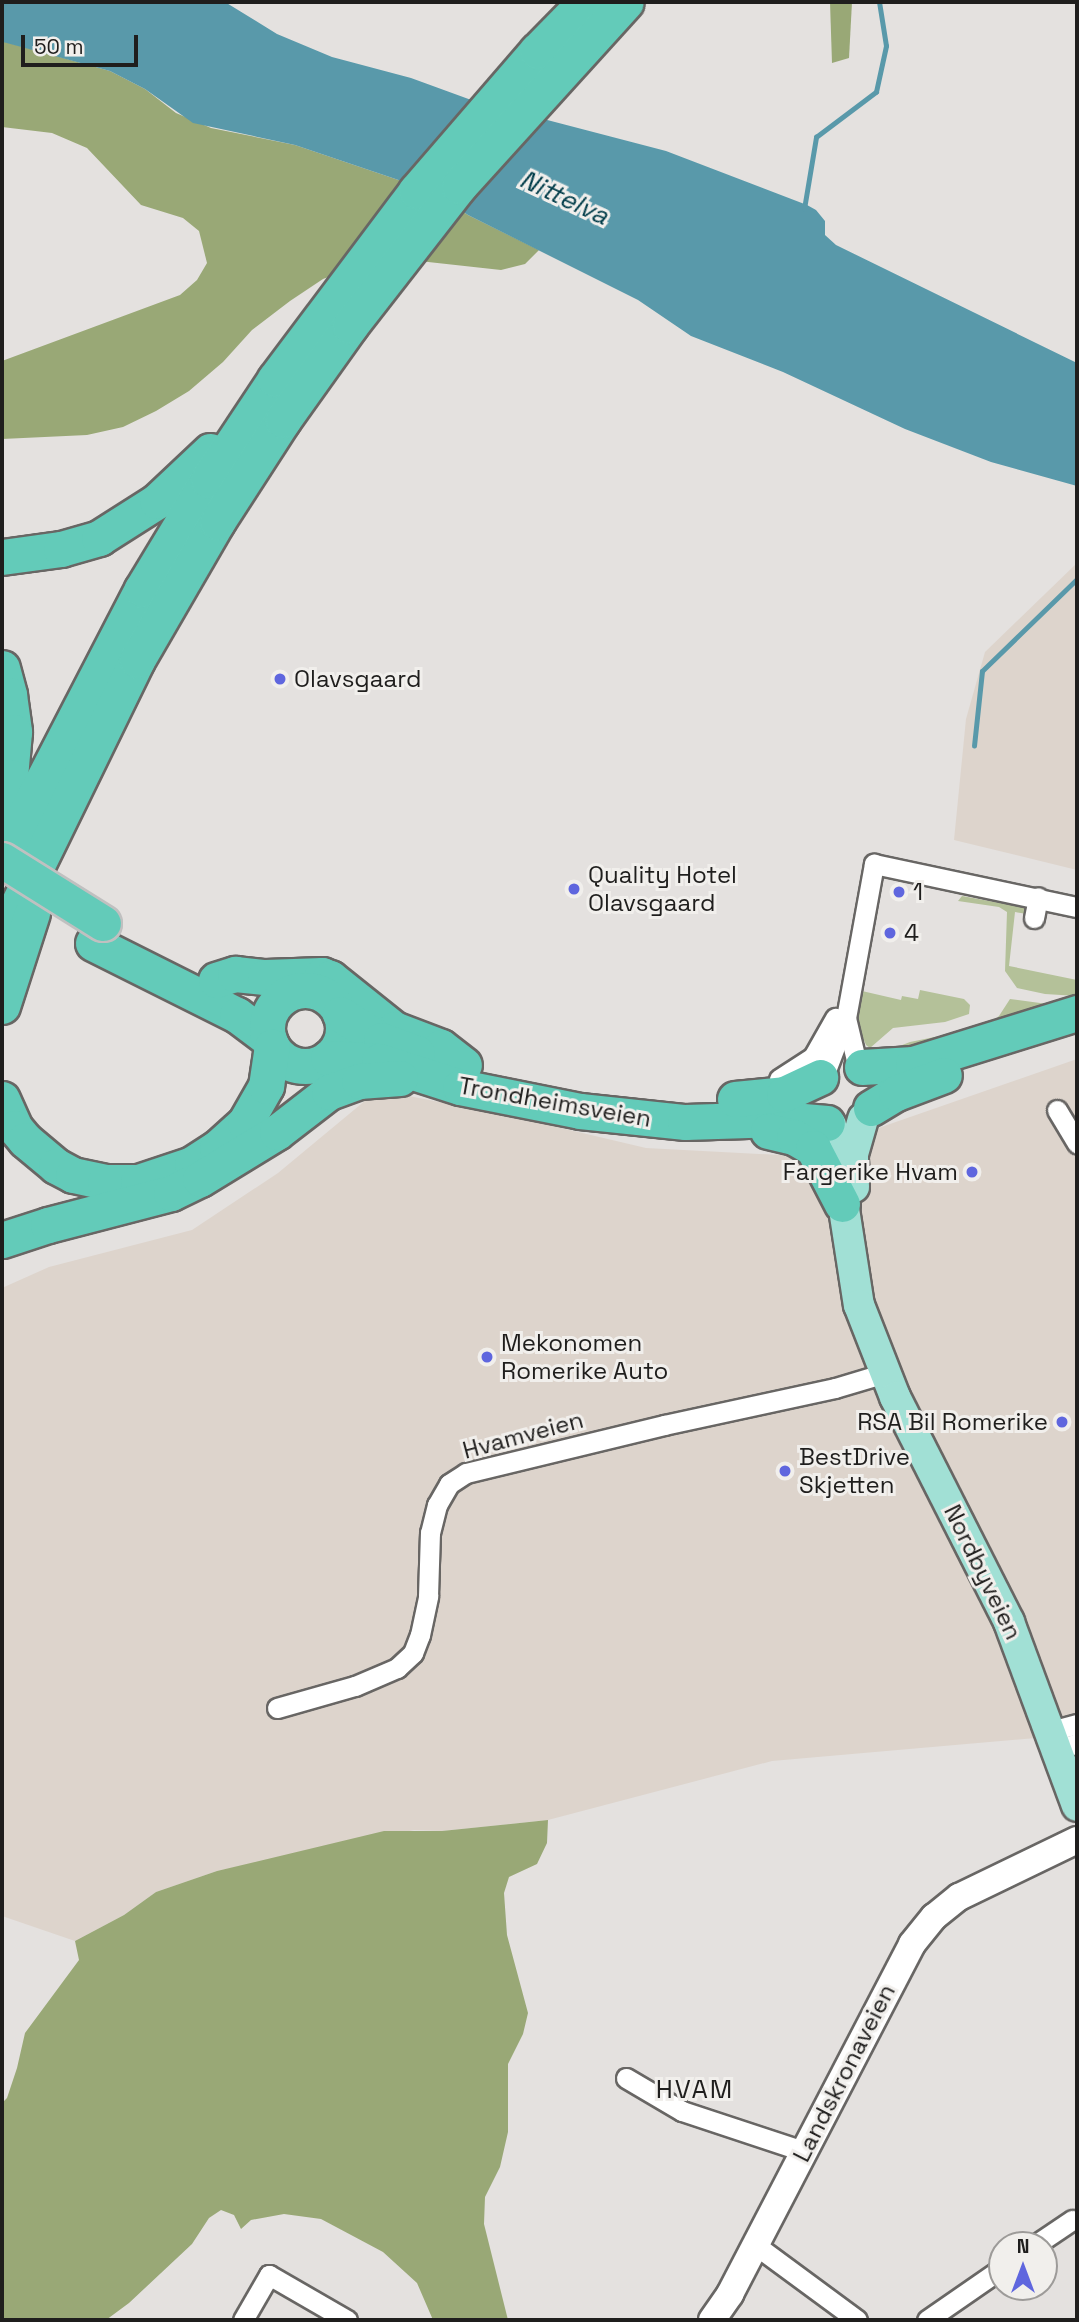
<!DOCTYPE html>
<style>
body{margin:0}
#map{position:relative;width:1079px;height:2322px;overflow:hidden;background:#e4e1df;font-family:"Space Grotesk",sans-serif}
div>[style]{position:absolute}
.built>*{inset:0;background:#ddd4cc}
.green>*{inset:0;background:#b4c199}
.forest>*{inset:0;background:#99a876}
.water>*{inset:0;background:#5999aa}
.stream>*{height:4.5px;margin:-2.25px;padding:0 2.25px;transform-origin:2.25px;border-radius:2.25px;background:#5999aa}
.roads{filter:drop-shadow(2px 0 #686664) drop-shadow(-2px 0 #686664) drop-shadow(0 2px #686664) drop-shadow(0 -2px #686664)}
.street>*{height:19px;margin:-9.5px;padding:0 9.5px;transform-origin:9.5px;border-radius:9.5px;background:#fff}
.secondary>*{height:26px;margin:-13px;padding:0 13px;transform-origin:13px;border-radius:13px;background:#fff}
.primary>*{height:30px;margin:-15px;padding:0 15px;transform-origin:15px;border-radius:15px;background:#a1e0d5}
.highway>*{height:35px;margin:-17.5px;padding:0 17.5px;transform-origin:17.5px;border-radius:17.5px;background:#63cbb9}
.highway>.ring{margin:-17.5px;padding:0;box-sizing:content-box;background:none;border:35px solid #63cbb9;border-radius:50%}
.bridges{filter:drop-shadow(2px 0 #c0c0c0) drop-shadow(-2px 0 #c0c0c0) drop-shadow(0 2px #c0c0c0) drop-shadow(0 -2px #c0c0c0)}
.highway-bridge>*{height:35px;margin:-17.5px;padding:0 17.5px;transform-origin:17.5px;border-radius:17.5px;background:#63cbb9}
.dots>*{width:19px;height:19px;translate:-50% -50%;box-sizing:border-box;border:4px solid #f1efec;border-radius:50%}
span{translate:-50% -50%;white-space:nowrap;text-align:center;line-height:1.15;-webkit-text-stroke:6px #f1efec;paint-order:stroke}
.poi-label{font-size:24px;color:#1f1e1d}
.left{translate:0 -50%;text-align:left}
.right{translate:-100% -50%;text-align:right}
.street-label{font-size:24px;color:#1f1e1d}
.water-label{font-size:26px;color:#003c49;font-style:italic}
.neighbourhood-label{font-size:26px;color:#1f1e1d;letter-spacing:2px}
.frame{position:absolute;inset:0;border:4px solid #1f1e1d;pointer-events:none}
.north{position:absolute;left:988px;top:2231px;width:70px;height:70px;box-sizing:border-box;background:#f1efec;border:2px solid #9d9b99;border-radius:50%;rotate:0deg;font-size:19px;font-weight:700;line-height:28px;text-align:center;color:#1f1e1d}
.north::after{content:'';display:block;margin:auto;width:24px;height:32px;background:#5f66de;clip-path:polygon(50% 0,100% 100%,50% 72%,0 100%)}
.scale{position:absolute;left:21px;top:35px;width:117px;height:32px;box-sizing:border-box;border:4px solid #1f1e1d;border-top:0;padding-left:9px;font-size:21px;line-height:24px;white-space:nowrap;color:#1f1e1d;-webkit-text-stroke:5px #f1efec;paint-order:stroke}
</style>
<div id="map">
<div class="built">
<i style="clip-path:polygon(1077px 563px,1077px 870px,954px 840px,966px 719px,985px 652px)"></i>
<i style="clip-path:polygon(1077px 1059px,1077px 1785px,1058px 1736px,772px 1761px,548px 1820px,442px 1831px,414px 1830px,217px 1871px,156px 1892px,124px 1915px,75px 1941px,2px 1916px,2px 1288px,49px 1267px,192px 1230px,278px 1173px,378px 1090px,506px 1115px,646px 1148px,798px 1156px)"></i>
</div>
<div class="green">
<i style="clip-path:polygon(962px 896px,1028px 908px,1027px 914px,1015px 912px,1009px 966px,1077px 980px,1077px 996px,1045px 994px,1017px 988px,1005px 971px,1007px 912px,999px 907px,958px 901px)"></i>
<i style="clip-path:polygon(920px 990px,964px 999px,970px 1005px,969px 1014px,945px 1022px,893px 1028px,870px 1048px,866px 1045px,857px 1024px,862px 991px,901px 1000px,902px 996px,918px 999px)"></i>
<i style="clip-path:polygon(1010px 999px,1077px 1008px,1029px 1019px,918px 1054px,886px 1056px,892px 1049px,910px 1042px,984px 1027px,999px 1016px)"></i>
</div>
<div class="forest">
<i style="clip-path:polygon(830px 2px,852px 2px,849px 58px,832px 63px)"></i>
<i style="clip-path:polygon(2px 41px,110px 71px,145px 89px,176px 113px,211px 128px,295px 145px,431px 191px,468px 215px,539px 250px,525px 264px,501px 270px,410px 260px,352px 268px,323px 279px,290px 301px,252px 330px,223px 362px,189px 391px,156px 411px,123px 427px,87px 435px,2px 439px,2px 361px,180px 295px,197px 280px,207px 263px,199px 231px,183px 218px,141px 205px,87px 148px,52px 133px,2px 127px)"></i>
<i style="clip-path:polygon(548px 1820px,547px 1843px,537px 1864px,509px 1877px,504px 1893px,507px 1935px,528px 2013px,523px 2034px,508px 2064px,508px 2132px,500px 2167px,485px 2197px,484px 2224px,508px 2320px,433px 2320px,417px 2283px,383px 2252px,321px 2219px,284px 2214px,251px 2220px,241px 2229px,234px 2215px,221px 2210px,209px 2218px,192px 2244px,129px 2303px,106px 2320px,2px 2320px,2px 2103px,7px 2098px,17px 2068px,25px 2033px,79px 1960px,75px 1941px,124px 1915px,156px 1892px,217px 1871px,384px 1831px,442px 1831px)"></i>
</div>
<div class="water">
<i style="clip-path:polygon(2px 2px,225px 2px,277px 34px,332px 57px,411px 78px,474px 101px,666px 151px,807px 205px,816px 210px,825px 221px,825px 235px,836px 245px,1077px 363px,1077px 486px,991px 462px,905px 429px,783px 372px,691px 336px,638px 300px,468px 215px,431px 191px,295px 145px,193px 123px,145px 89px,110px 71px,3px 42px)"></i>
</div>
<div class="stream">
<i style="left:804px;top:209px;width:73px;rotate:-80.5deg"></i>
<i style="left:816px;top:137px;width:75px;rotate:-36.9deg"></i>
<i style="left:876px;top:92px;width:47px;rotate:-77.7deg"></i>
<i style="left:886px;top:46px;width:45px;rotate:-99deg"></i>
<i style="left:974px;top:746px;width:75px;rotate:-83.9deg"></i>
<i style="left:982px;top:671px;width:132px;rotate:-44.1deg"></i>
</div>
<div class="roads">
<div class="street">
<i style="left:1034px;top:918px;width:21px;rotate:-79deg"></i>
<i style="left:846px;top:1018px;width:47px;rotate:76.6deg"></i>
<i style="left:827px;top:1068px;width:53px;rotate:-69.2deg"></i>
<i style="left:846px;top:1018px;width:157px;rotate:-79.7deg"></i>
<i style="left:874px;top:864px;width:208px;rotate:12deg"></i>
<i style="left:779px;top:1079px;width:40px;rotate:-32.9deg"></i>
<i style="left:813px;top:1057px;width:45px;rotate:-60.6deg"></i>
<i style="left:1057px;top:1110px;width:39px;rotate:59deg"></i>
<i style="left:277px;top:1708px;width:81px;rotate:-15.8deg"></i>
<i style="left:355px;top:1686px;width:46px;rotate:-23.2deg"></i>
<i style="left:397px;top:1668px;width:22px;rotate:-43deg"></i>
<i style="left:413px;top:1653px;width:19px;rotate:-69deg"></i>
<i style="left:420px;top:1635px;width:40px;rotate:-78deg"></i>
<i style="left:428px;top:1596px;width:63px;rotate:-88.2deg"></i>
<i style="left:430px;top:1533px;width:29px;rotate:-76deg"></i>
<i style="left:437px;top:1505px;width:24px;rotate:-60deg"></i>
<i style="left:449px;top:1484px;width:20px;rotate:-33deg"></i>
<i style="left:466px;top:1473px;width:204px;rotate:-13.6deg"></i>
<i style="left:664px;top:1425px;width:175px;rotate:-12.2deg"></i>
<i style="left:835px;top:1388px;width:52px;rotate:-16.7deg"></i>
<i style="left:1051px;top:1731px;width:27px;rotate:-15deg"></i>
<i style="left:1058px;top:1750px;width:20px;rotate:-20deg"></i>
<i style="left:626px;top:2078px;width:65px;rotate:30.5deg"></i>
<i style="left:682px;top:2111px;width:127px;rotate:18.3deg"></i>
<i style="left:754px;top:2244px;width:128px;rotate:36.4deg"></i>
<i style="left:1035px;top:2245px;width:45px;rotate:-34deg"></i>
<i style="left:243px;top:2320px;width:52px;rotate:-60deg"></i>
<i style="left:269px;top:2275px;width:90px;rotate:30deg"></i>
<i style="left:927px;top:2320px;width:91px;rotate:-34.7deg"></i>
</div>
<div class="secondary">
<i style="left:712px;top:2320px;width:32px;rotate:-55deg"></i>
<i style="left:730px;top:2294px;width:394px;rotate:-62.5deg"></i>
<i style="left:912px;top:1944px;width:35px;rotate:-51deg"></i>
<i style="left:934px;top:1917px;width:32px;rotate:-39deg"></i>
<i style="left:959px;top:1897px;width:131px;rotate:-25.8deg"></i>
</div>
<div class="primary">
<i style="left:831px;top:1125px;width:182px;rotate:81.2deg"></i>
<i style="left:859px;top:1305px;width:99px;rotate:68.6deg"></i>
<i style="left:895px;top:1397px;width:252px;rotate:63.1deg"></i>
<i style="left:1009px;top:1622px;width:196px;rotate:69.7deg"></i>
<i style="left:854px;top:1187px;width:33px;rotate:-92deg"></i>
<i style="left:853px;top:1154px;width:37px;rotate:-74deg"></i>
</div>
<div class="highway">
<i style="left:2px;top:557px;width:60px;rotate:-7.7deg"></i>
<i style="left:61px;top:549px;width:40px;rotate:-16deg"></i>
<i style="left:99px;top:538px;width:69px;rotate:-32.5deg"></i>
<i style="left:157px;top:501px;width:73px;rotate:-43.3deg"></i>
<i style="left:2px;top:668px;width:28px;rotate:75deg"></i>
<i style="left:9px;top:695px;width:37px;rotate:82deg"></i>
<i style="left:14px;top:732px;width:45px;rotate:95.1deg"></i>
<i style="left:10px;top:777px;width:31px;rotate:105deg"></i>
<i style="left:2px;top:859px;width:304px;rotate:-62.6deg"></i>
<i style="left:142px;top:589px;width:127px;rotate:-58.8deg"></i>
<i style="left:208px;top:480px;width:121px;rotate:-56.4deg"></i>
<i style="left:275px;top:379px;width:235px;rotate:-53.1deg"></i>
<i style="left:416px;top:191px;width:185px;rotate:-49.2deg"></i>
<i style="left:537px;top:51px;width:69px;rotate:-45.6deg"></i>
<i style="left:2px;top:937px;width:308px;rotate:-64deg"></i>
<i style="left:137px;top:660px;width:160px;rotate:-59.9deg"></i>
<i style="left:217px;top:522px;width:121px;rotate:-57.1deg"></i>
<i style="left:283px;top:420px;width:115px;rotate:-54.5deg"></i>
<i style="left:350px;top:326px;width:177px;rotate:-52.1deg"></i>
<i style="left:459px;top:186px;width:248px;rotate:-47.8deg"></i>
<i style="left:93px;top:943px;width:161px;rotate:26.6deg"></i>
<i style="left:237px;top:1015px;width:40px;rotate:37deg"></i>
<i style="left:216px;top:980px;width:20px;rotate:-18deg"></i>
<i style="left:235px;top:974px;width:30px;rotate:6deg"></i>
<i style="left:265px;top:977px;width:57px;rotate:-2deg"></i>
<i style="left:322px;top:975px;width:9px;rotate:21deg"></i>
<i style="left:330px;top:978px;width:82px;rotate:38.6deg"></i>
<i style="left:394px;top:1029px;width:50px;rotate:21deg"></i>
<i style="left:441px;top:1047px;width:29px;rotate:38deg"></i>
<i class="ring" style="left:267px;top:990px;width:41px;height:41px"></i>
<i style="left:2px;top:1006px;width:98px;rotate:-72.1deg"></i>
<i style="left:340px;top:1014px;width:49px;rotate:32.4deg"></i>
<i style="left:381px;top:1040px;width:38px;rotate:20deg"></i>
<i style="left:328px;top:1058px;width:51px;rotate:3.4deg"></i>
<i style="left:379px;top:1061px;width:85px;rotate:17.8deg"></i>
<i style="left:460px;top:1087px;width:122px;rotate:11.3deg"></i>
<i style="left:580px;top:1111px;width:106px;rotate:6deg"></i>
<i style="left:685px;top:1122px;width:95px;rotate:-1.8deg"></i>
<i style="left:780px;top:1119px;width:47px;rotate:4.9deg"></i>
<i style="left:862px;top:1067px;width:51px;rotate:-3.4deg"></i>
<i style="left:913px;top:1064px;width:172px;rotate:-17.3deg"></i>
<i style="left:2px;top:1099px;width:32px;rotate:66deg"></i>
<i style="left:15px;top:1128px;width:16px;rotate:50deg"></i>
<i style="left:25px;top:1140px;width:40px;rotate:40deg"></i>
<i style="left:56px;top:1166px;width:19px;rotate:28deg"></i>
<i style="left:73px;top:1175px;width:33px;rotate:12deg"></i>
<i style="left:105px;top:1182px;width:33px"></i>
<i style="left:138px;top:1182px;width:57px;rotate:-18.4deg"></i>
<i style="left:192px;top:1164px;width:30px;rotate:-33deg"></i>
<i style="left:217px;top:1148px;width:38px;rotate:-42deg"></i>
<i style="left:245px;top:1123px;width:43px;rotate:-60.4deg"></i>
<i style="left:266px;top:1086px;width:40px;rotate:-81.5deg"></i>
<i style="left:735px;top:1099px;width:49px;rotate:-5.8deg"></i>
<i style="left:784px;top:1094px;width:40px;rotate:-25deg"></i>
<i style="left:871px;top:1108px;width:29px;rotate:-31deg"></i>
<i style="left:896px;top:1093px;width:51px;rotate:-20.6deg"></i>
<i style="left:768px;top:1131px;width:27px;rotate:13deg"></i>
<i style="left:794px;top:1137px;width:22px;rotate:30deg"></i>
<i style="left:813px;top:1148px;width:63px;rotate:62.6deg"></i>
<i style="left:2px;top:1240px;width:48px;rotate:-18.1deg"></i>
<i style="left:48px;top:1225px;width:127px;rotate:-14.6deg"></i>
<i style="left:171px;top:1193px;width:32px;rotate:-26deg"></i>
<i style="left:200px;top:1179px;width:90px;rotate:-31.4deg"></i>
<i style="left:277px;top:1132px;width:66px;rotate:-37.6deg"></i>
<i style="left:329px;top:1092px;width:32px;rotate:-20deg"></i>
<i style="left:359px;top:1081px;width:41px;rotate:-4.2deg"></i>
</div>
</div>
<div class="bridges">
<div class="highway-bridge">
<i style="left:2px;top:860px;width:119px;rotate:32deg"></i>
</div>
</div>
<div class="dots">
<i style="left:280px;top:679px;background:#5f66de"></i>
<i style="left:574px;top:889px;background:#5f66de"></i>
<i style="left:899px;top:892px;background:#5f66de"></i>
<i style="left:890px;top:933px;background:#5f66de"></i>
<i style="left:972px;top:1172px;background:#5f66de"></i>
<i style="left:487px;top:1357px;background:#5f66de"></i>
<i style="left:1062px;top:1422px;background:#5f66de"></i>
<i style="left:785px;top:1471px;background:#5f66de"></i>
</div>
<div class="poi-label">
<span class="left" style="left:294px;top:679px">Olavsgaard</span>
<span class="left" style="left:588px;top:889px">Quality Hotel<br>Olavsgaard</span>
<span class="left" style="left:913px;top:892px">1</span>
<span class="left" style="left:904px;top:933px">4</span>
<span class="right" style="left:958px;top:1172px">Fargerike Hvam</span>
<span class="left" style="left:501px;top:1357px">Mekonomen<br>Romerike Auto</span>
<span class="right" style="left:1048px;top:1422px">RSA Bil Romerike</span>
<span class="left" style="left:799px;top:1471px">BestDrive<br>Skjetten</span>
</div>
<div class="street-label">
<span style="left:555px;top:1102px;rotate:10deg">Trondheimsveien</span>
<span style="left:523px;top:1435px;rotate:-15deg">Hvamveien</span>
<span style="left:983px;top:1572px;rotate:64deg">Nordbyveien</span>
<span style="left:844px;top:2073px;rotate:-63deg">Landskronaveien</span>
</div>
<div class="water-label">
<span style="left:564px;top:198px;rotate:25deg">Nittelva</span>
</div>
<div class="neighbourhood-label">
<span style="left:695px;top:2090px">HVAM</span>
</div>
<div class="frame"></div>
<div class="north">N</div>
<div class="scale">50 m</div>
</div>
